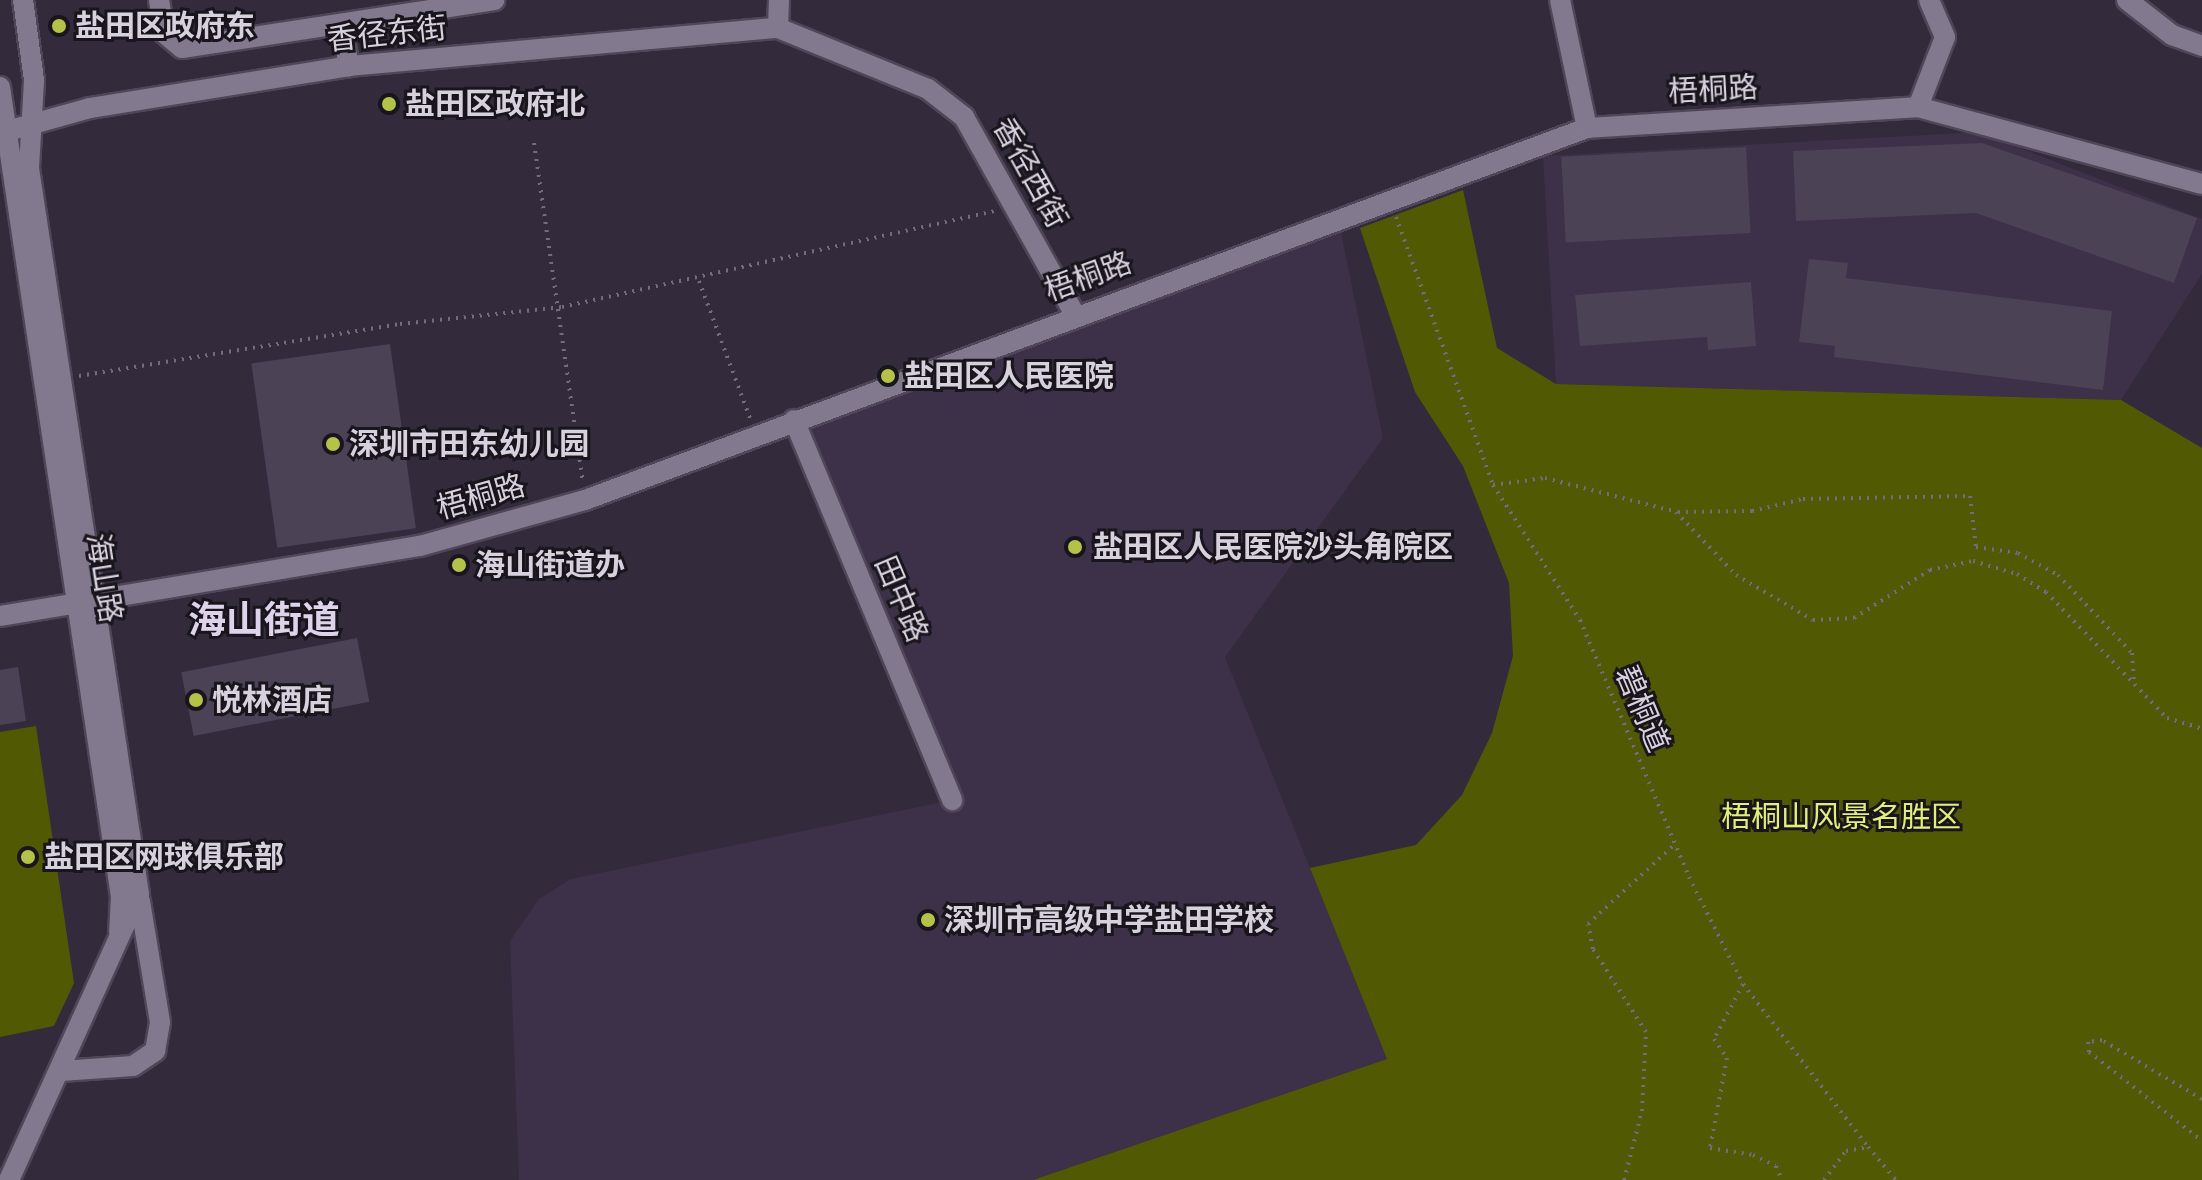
<!DOCTYPE html>
<meta charset="utf-8">
<style>
body{margin:0}
#map{position:relative;width:2202px;height:1180px;overflow:hidden;background:#332a3c;font-family:Jost,"Noto Sans SC",sans-serif}
div>[style]{position:absolute}
.built>*{inset:0;background:#3c3149}
.green>*{inset:0;background:#515903}
.building>*{inset:0;background:#4b4256;transform-origin:0 0}
.path>*{height:4px;margin-top:-2px;transform-origin:0;background:repeating-linear-gradient(90deg,#746c7c 0 2px,transparent 0 8px)}
.roads{filter:drop-shadow(2px 0 #4f4757) drop-shadow(-2px 0 #4f4757) drop-shadow(0 2px #4f4757) drop-shadow(0 -2px #4f4757)}
.minor>*{height:20px;margin:-10px;padding:0 10px;transform-origin:10px;border-radius:10px;background:#83798f}
.dots>*{width:22px;height:22px;translate:-50% -50%;box-sizing:border-box;border:4px solid #19151d;border-radius:50%}
span{translate:-50% -50%;white-space:nowrap;text-align:center;line-height:1.15;-webkit-text-stroke:6px #19151d;paint-order:stroke}
.poi-label{font-size:30px;color:#d6d1dd;font-weight:700}
.left{translate:0 -50%;text-align:left}
.street-label{font-size:30px;color:#d6d1dd}
.park-label{font-size:30px;color:#e0ef79}
.district-label{font-size:38px;color:#ded3eb;font-weight:700}
</style>
<div id="map">
<div class="built">
<i style="clip-path:polygon(1979px 132px,2202px 219px,2202px 274px,2121px 400px,1556px 384px,1543px 156px)"></i>
<i style="clip-path:polygon(1338px 218px,1383px 438px,1225px 657px,1387px 1059px,1033px 1180px,519px 1180px,510px 941px,539px 899px,571px 879px,952px 800px,794px 420px)"></i>
</div>
<div class="green">
<i style="clip-path:polygon(1463px 190px,1497px 348px,1556px 384px,2121px 400px,2202px 448px,2202px 1180px,1033px 1180px,1387px 1059px,1310px 868px,1416px 845px,1462px 795px,1492px 733px,1513px 656px,1509px 583px,1463px 466px,1415px 392px,1360px 228px)"></i>
<i style="clip-path:polygon(36px 726px,74px 983px,54px 1026px,0 1037px,0 732px)"></i>
</div>
<div class="building">
<i style="clip-path:polygon(1982px 143px,2197px 218px,2174px 283px,1976px 213px,1796px 221px,1793px 151px)"></i>
<i style="left:1746px;top:147px;width:86px;height:185px;rotate:87deg"></i>
<i style="clip-path:polygon(1809px 259px,1848px 263px,1846px 278px,2112px 311px,2103px 390px,1834px 357px,1835px 346px,1799px 342px)"></i>
<i style="clip-path:polygon(1751px 282px,1756px 346px,1708px 350px,1707px 337px,1580px 346px,1575px 295px)"></i>
<i style="left:390px;top:344px;width:186px;height:140px;rotate:82deg"></i>
<i style="left:357px;top:638px;width:65px;height:179px;rotate:79deg"></i>
<i style="clip-path:polygon(18px 667px,26px 721px,0 725px,0 670px)"></i>
</div>
<div class="path">
<i style="left:534px;top:143px;width:342px;rotate:81.8deg"></i>
<i style="left:1396px;top:217px;width:285px;rotate:70.1deg"></i>
<i style="left:1493px;top:485px;width:161px;rotate:57.2deg"></i>
<i style="left:1580px;top:620px;width:279px;rotate:67deg"></i>
<i style="left:1689px;top:877px;width:120px;rotate:63.2deg"></i>
<i style="left:1743px;top:984px;width:62px;rotate:117.8deg"></i>
<i style="left:1714px;top:1039px;width:23px;rotate:56deg"></i>
<i style="left:1727px;top:1058px;width:92px;rotate:100.7deg"></i>
<i style="left:1710px;top:1148px;width:44px;rotate:9.2deg"></i>
<i style="left:1753px;top:1155px;width:25px;rotate:26deg"></i>
<i style="left:1776px;top:1166px;width:15px;rotate:67deg"></i>
<i style="left:699px;top:281px;width:149px;rotate:69.6deg"></i>
<i style="left:79px;top:376px;width:325px;rotate:-9.2deg"></i>
<i style="left:400px;top:324px;width:163px;rotate:-6deg"></i>
<i style="left:562px;top:307px;width:444px;rotate:-12.5deg"></i>
<i style="left:1493px;top:485px;width:52px;rotate:-7.7deg"></i>
<i style="left:1545px;top:478px;width:135px;rotate:14.5deg"></i>
<i style="left:1676px;top:512px;width:87px;rotate:46.4deg"></i>
<i style="left:1736px;top:575px;width:89px;rotate:30.3deg"></i>
<i style="left:1813px;top:620px;width:41px;rotate:-2.8deg"></i>
<i style="left:1854px;top:618px;width:90px;rotate:-32.3deg"></i>
<i style="left:1930px;top:570px;width:44px;rotate:-11.8deg"></i>
<i style="left:1973px;top:561px;width:46px;rotate:16.5deg"></i>
<i style="left:2017px;top:574px;width:34px;rotate:32deg"></i>
<i style="left:2046px;top:592px;width:175px;rotate:46.2deg"></i>
<i style="left:2167px;top:718px;width:37px;rotate:17deg"></i>
<i style="left:1678px;top:512px;width:74px;rotate:-0.8deg"></i>
<i style="left:1752px;top:511px;width:52px;rotate:-13.2deg"></i>
<i style="left:1803px;top:499px;width:167px;rotate:-1deg"></i>
<i style="left:1970px;top:496px;width:51px;rotate:83.3deg"></i>
<i style="left:1976px;top:547px;width:42px;rotate:8.1deg"></i>
<i style="left:2018px;top:553px;width:46px;rotate:28.8deg"></i>
<i style="left:2058px;top:575px;width:108px;rotate:46.5deg"></i>
<i style="left:2132px;top:653px;width:32px;rotate:86deg"></i>
<i style="left:1743px;top:984px;width:205px;rotate:52.5deg"></i>
<i style="left:2202px;top:1099px;width:116px;rotate:-149.5deg"></i>
<i style="left:2102px;top:1040px;width:14px;rotate:172deg"></i>
<i style="left:2088px;top:1042px;width:10px;rotate:84deg"></i>
<i style="left:2089px;top:1052px;width:144px;rotate:38.2deg"></i>
<i style="left:1624px;top:1180px;width:71px;rotate:-75.4deg"></i>
<i style="left:1642px;top:1111px;width:79px;rotate:-87.1deg"></i>
<i style="left:1646px;top:1032px;width:98px;rotate:-122.6deg"></i>
<i style="left:1593px;top:949px;width:25px;rotate:-101deg"></i>
<i style="left:1588px;top:924px;width:118px;rotate:-42.6deg"></i>
<i style="left:1824px;top:1180px;width:36px;rotate:-53deg"></i>
<i style="left:1846px;top:1151px;width:22px;rotate:-10deg"></i>
<i style="left:1868px;top:1147px;width:43px;rotate:49.7deg"></i>
</div>
<div class="roads">
<div class="minor">
<i style="left:159px;top:0;width:33px;rotate:81deg"></i>
<i style="left:164px;top:33px;width:23px;rotate:40deg"></i>
<i style="left:182px;top:48px;width:316px;rotate:-8.7deg"></i>
<i style="left:1560px;top:0;width:131px;rotate:78.1deg"></i>
<i style="left:2127px;top:0;width:57px;rotate:37.9deg"></i>
<i style="left:2172px;top:35px;width:32px;rotate:20deg"></i>
<i style="left:342px;top:27px;width:40px;rotate:80deg"></i>
<i style="left:778px;top:28px;width:28px;rotate:-88deg"></i>
<i style="left:0;top:87px;width:819px;rotate:81.5deg"></i>
<i style="left:121px;top:897px;width:35px;rotate:93deg"></i>
<i style="left:1918px;top:107px;width:75px;rotate:-68.9deg"></i>
<i style="left:1945px;top:37px;width:40px;rotate:-113.4deg"></i>
<i style="left:0;top:133px;width:93px;rotate:-15.5deg"></i>
<i style="left:90px;top:108px;width:262px;rotate:-9.2deg"></i>
<i style="left:349px;top:66px;width:431px;rotate:-5.1deg"></i>
<i style="left:778px;top:28px;width:162px;rotate:22.1deg"></i>
<i style="left:928px;top:89px;width:46px;rotate:37.9deg"></i>
<i style="left:964px;top:117px;width:225px;rotate:60.7deg"></i>
<i style="left:794px;top:420px;width:412px;rotate:67.4deg"></i>
<i style="left:0;top:616px;width:426px;rotate:-9.5deg"></i>
<i style="left:420px;top:546px;width:171px;rotate:-15.6deg"></i>
<i style="left:585px;top:500px;width:1069px;rotate:-20.37deg"></i>
<i style="left:1587px;top:128px;width:332px;rotate:-3.6deg"></i>
<i style="left:1918px;top:107px;width:294px;rotate:15.2deg"></i>
<i style="left:61px;top:1071px;width:72px;rotate:-4deg"></i>
<i style="left:133px;top:1066px;width:27px;rotate:-34deg"></i>
<i style="left:155px;top:1051px;width:29px;rotate:-80deg"></i>
<i style="left:160px;top:1022px;width:123px;rotate:-99.4deg"></i>
<i style="left:9px;top:1180px;width:314px;rotate:-65.6deg"></i>
<i style="left:139px;top:894px;width:734px;rotate:-98.62deg"></i>
<i style="left:29px;top:168px;width:88px;rotate:-86.7deg"></i>
<i style="left:34px;top:80px;width:81px;rotate:-97.8deg"></i>
</div>
</div>
<div class="dots">
<i style="left:59px;top:26px;background:#b4c24a"></i>
<i style="left:389px;top:104px;background:#b4c24a"></i>
<i style="left:888px;top:376px;background:#b4c24a"></i>
<i style="left:333px;top:444px;background:#b4c24a"></i>
<i style="left:1075px;top:547px;background:#b4c24a"></i>
<i style="left:459px;top:565px;background:#b4c24a"></i>
<i style="left:196px;top:700px;background:#b4c24a"></i>
<i style="left:28px;top:857px;background:#b4c24a"></i>
<i style="left:928px;top:920px;background:#b4c24a"></i>
</div>
<div class="poi-label">
<span class="left" style="left:75px;top:26px">盐田区政府东</span>
<span class="left" style="left:405px;top:104px">盐田区政府北</span>
<span class="left" style="left:904px;top:376px">盐田区人民医院</span>
<span class="left" style="left:349px;top:444px">深圳市田东幼儿园</span>
<span class="left" style="left:1093px;top:547px">盐田区人民医院沙头角院区</span>
<span class="left" style="left:475px;top:565px">海山街道办</span>
<span class="left" style="left:212px;top:700px">悦林酒店</span>
<span class="left" style="left:44px;top:857px">盐田区网球俱乐部</span>
<span class="left" style="left:944px;top:920px">深圳市高级中学盐田学校</span>
</div>
<div class="street-label">
<span style="left:387px;top:34px;rotate:-6deg">香径东街</span>
<span style="left:1713px;top:90px;rotate:-3deg">梧桐路</span>
<span style="left:1030px;top:173px;rotate:61deg">香径西街</span>
<span style="left:1088px;top:277px;rotate:-20deg">梧桐路</span>
<span style="left:481px;top:497px;rotate:-16deg">梧桐路</span>
<span style="left:104px;top:578px;rotate:81deg">海山路</span>
<span style="left:901px;top:599px;rotate:67deg">田中路</span>
<span style="left:1642px;top:709px;rotate:67deg">碧桐道</span>
</div>
<div class="park-label">
<span style="left:1841px;top:817px">梧桐山风景名胜区</span>
</div>
<div class="district-label">
<span style="left:264px;top:620px">海山街道</span>
</div>
</div>
